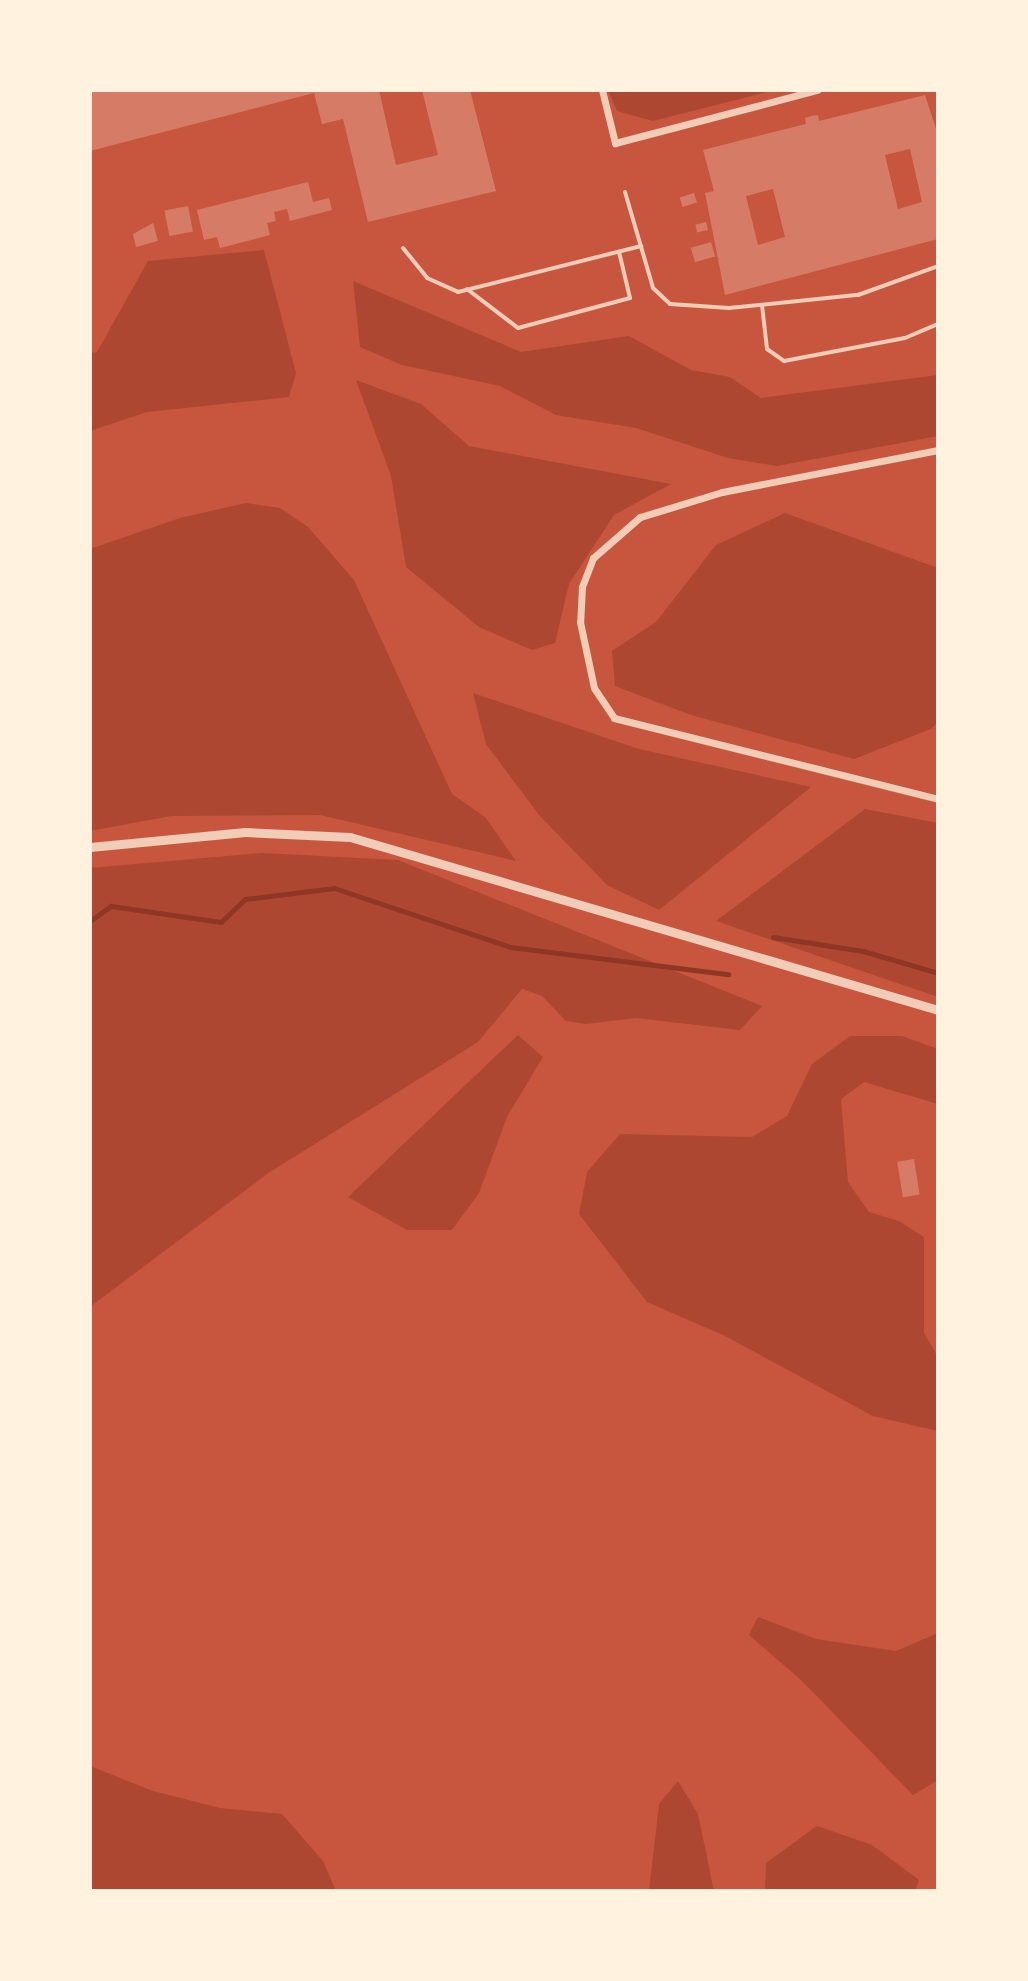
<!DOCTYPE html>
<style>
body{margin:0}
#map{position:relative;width:1028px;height:1981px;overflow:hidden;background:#c8553d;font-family:"Source Sans 3",sans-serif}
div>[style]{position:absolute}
.green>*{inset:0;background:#ae4732}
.stream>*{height:5px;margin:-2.5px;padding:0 2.5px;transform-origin:2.5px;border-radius:2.5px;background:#8f3625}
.building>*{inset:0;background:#d67c66;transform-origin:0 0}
.service>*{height:4px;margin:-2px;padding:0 2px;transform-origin:2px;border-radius:2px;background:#f1ccb7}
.minor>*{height:7px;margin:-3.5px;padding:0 3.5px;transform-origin:3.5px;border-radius:3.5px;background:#f1ccb7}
.tertiary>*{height:9px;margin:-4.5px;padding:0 4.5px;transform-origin:4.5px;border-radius:4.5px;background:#f1ccb7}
span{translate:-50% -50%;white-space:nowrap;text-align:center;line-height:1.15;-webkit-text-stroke:8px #fff3e0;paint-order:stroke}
.frame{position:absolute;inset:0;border:92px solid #fff3e0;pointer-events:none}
</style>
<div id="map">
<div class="green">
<i style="clip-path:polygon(608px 90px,775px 90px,653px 121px,617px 111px)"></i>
<i style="clip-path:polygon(264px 250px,296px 373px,289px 397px,147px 412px,90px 431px,90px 353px,97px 352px,148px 261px)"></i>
<i style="clip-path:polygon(353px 281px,521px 352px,629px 336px,691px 370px,730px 377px,761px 398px,938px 375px,938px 436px,777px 466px,728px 458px,636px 428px,556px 415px,500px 386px,402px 365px,360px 347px)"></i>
<i style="clip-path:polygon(356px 380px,421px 404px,469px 446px,671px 484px,614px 515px,569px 584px,555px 643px,532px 650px,479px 627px,406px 567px,391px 476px)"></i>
<i style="clip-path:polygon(246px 503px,280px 508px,308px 527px,354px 580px,452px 794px,485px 817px,516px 861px,320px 815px,171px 816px,90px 831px,90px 549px,180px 518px)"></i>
<i style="clip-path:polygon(785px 513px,938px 568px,938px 722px,931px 729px,854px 759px,691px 715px,615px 686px,612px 651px,656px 622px,716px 545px)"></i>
<i style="clip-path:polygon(473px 693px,639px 749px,811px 787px,659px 910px,607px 885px,539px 815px,486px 744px)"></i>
<i style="clip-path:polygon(865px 809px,938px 823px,938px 997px,716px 921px)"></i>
<i style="clip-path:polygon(262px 853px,398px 860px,762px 1006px,740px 1030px,636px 1018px,586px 1024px,566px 1021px,542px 996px,522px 989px,478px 1042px,270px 1172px,90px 1307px,90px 868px)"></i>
<i style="clip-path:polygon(518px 1035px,543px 1057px,507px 1117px,479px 1193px,452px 1230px,407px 1230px,348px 1197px)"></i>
<i style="clip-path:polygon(850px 1036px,902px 1036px,938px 1049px,938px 1104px,864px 1082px,841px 1099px,848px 1182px,869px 1212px,899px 1221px,924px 1237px,924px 1333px,938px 1357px,938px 1431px,873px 1416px,725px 1336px,647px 1302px,579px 1214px,587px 1172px,620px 1134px,752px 1137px,787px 1116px,812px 1064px)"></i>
<i style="clip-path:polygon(758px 1617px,816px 1639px,896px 1651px,938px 1633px,938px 1780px,913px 1795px,801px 1680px,749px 1635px)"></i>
<i style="clip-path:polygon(90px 1766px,153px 1791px,220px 1808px,282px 1814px,323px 1861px,336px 1891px,90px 1891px)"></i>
<i style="clip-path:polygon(678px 1781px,698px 1814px,714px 1891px,649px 1891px,659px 1804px)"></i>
<i style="clip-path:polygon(817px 1826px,872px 1845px,919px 1880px,915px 1891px,765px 1891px,766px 1863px)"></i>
</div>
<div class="stream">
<i style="left:90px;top:921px;width:26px;rotate:-36deg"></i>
<i style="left:111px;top:906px;width:111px;rotate:8.3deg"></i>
<i style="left:221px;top:922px;width:33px;rotate:-44deg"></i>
<i style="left:245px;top:899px;width:90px;rotate:-7deg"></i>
<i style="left:334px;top:888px;width:186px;rotate:18.5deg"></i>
<i style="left:510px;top:947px;width:220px;rotate:7.1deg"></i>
<i style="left:773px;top:937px;width:91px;rotate:8.8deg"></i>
<i style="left:863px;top:951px;width:78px;rotate:16.3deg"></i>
</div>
<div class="building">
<i style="clip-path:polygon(90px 90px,379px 90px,396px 165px,438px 155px,422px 90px,470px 90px,496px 191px,368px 222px,343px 119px,322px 124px,314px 93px,90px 151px)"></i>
<i style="clip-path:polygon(evenodd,925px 95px,938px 135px,938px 239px,725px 295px,705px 193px,714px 191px,703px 150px,806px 124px,805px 118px,811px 116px,818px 115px,819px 121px,925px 95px,910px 149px,922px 202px,898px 209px,885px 155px,910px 149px,925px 95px,773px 189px,785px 237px,758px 245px,746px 196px,773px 189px)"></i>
<i style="clip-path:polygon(308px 182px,313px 202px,329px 198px,332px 210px,290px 221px,287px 209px,274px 212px,276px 221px,267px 223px,270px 235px,220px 248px,217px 237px,204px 240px,197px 210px)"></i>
<i style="left:694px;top:193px;width:10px;height:15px;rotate:73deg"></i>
<i style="left:188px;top:206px;width:26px;height:24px;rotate:79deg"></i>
<i style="left:706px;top:222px;width:8px;height:11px;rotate:76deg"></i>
<i style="clip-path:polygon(153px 223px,158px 241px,136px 247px,133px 234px)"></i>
<i style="left:711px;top:242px;width:15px;height:21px;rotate:74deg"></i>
<i style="left:914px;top:1159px;width:36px;height:17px;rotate:81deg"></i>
</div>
<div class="service">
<i style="left:625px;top:192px;width:100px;rotate:73.7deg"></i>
<i style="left:653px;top:288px;width:23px;rotate:43deg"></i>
<i style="left:670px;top:304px;width:59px;rotate:3.9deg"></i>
<i style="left:729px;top:308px;width:130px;rotate:-5.8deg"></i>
<i style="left:858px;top:295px;width:85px;rotate:-19.9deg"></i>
<i style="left:403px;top:248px;width:38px;rotate:51deg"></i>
<i style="left:427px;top:278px;width:34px;rotate:24deg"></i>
<i style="left:458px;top:292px;width:189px;rotate:-14.1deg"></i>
<i style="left:467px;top:289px;width:64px;rotate:37.4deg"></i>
<i style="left:518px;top:328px;width:116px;rotate:-15deg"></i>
<i style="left:630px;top:298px;width:47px;rotate:-103.4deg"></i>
<i style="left:762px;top:305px;width:44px;rotate:83.5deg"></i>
<i style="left:767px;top:349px;width:21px;rotate:35deg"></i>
<i style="left:784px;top:361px;width:123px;rotate:-10.8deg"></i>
<i style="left:905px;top:338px;width:36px;rotate:-23deg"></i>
</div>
<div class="minor">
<i style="left:602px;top:90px;width:55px;rotate:76.2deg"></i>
<i style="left:615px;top:143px;width:209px;rotate:-14.7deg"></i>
<i style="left:938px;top:450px;width:220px;rotate:169deg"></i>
<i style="left:722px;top:492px;width:86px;rotate:163deg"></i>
<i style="left:640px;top:517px;width:62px;rotate:138.9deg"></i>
<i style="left:593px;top:558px;width:31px;rotate:111deg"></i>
<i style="left:582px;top:587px;width:35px;rotate:93deg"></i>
<i style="left:580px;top:622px;width:67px;rotate:78deg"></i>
<i style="left:594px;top:688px;width:36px;rotate:56deg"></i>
<i style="left:614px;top:718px;width:334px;rotate:14deg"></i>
</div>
<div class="tertiary">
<i style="left:90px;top:847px;width:156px;rotate:-5.5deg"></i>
<i style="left:245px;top:832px;width:105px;rotate:2.7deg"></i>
<i style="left:350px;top:837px;width:613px;rotate:16.39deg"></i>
</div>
<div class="frame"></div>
</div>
